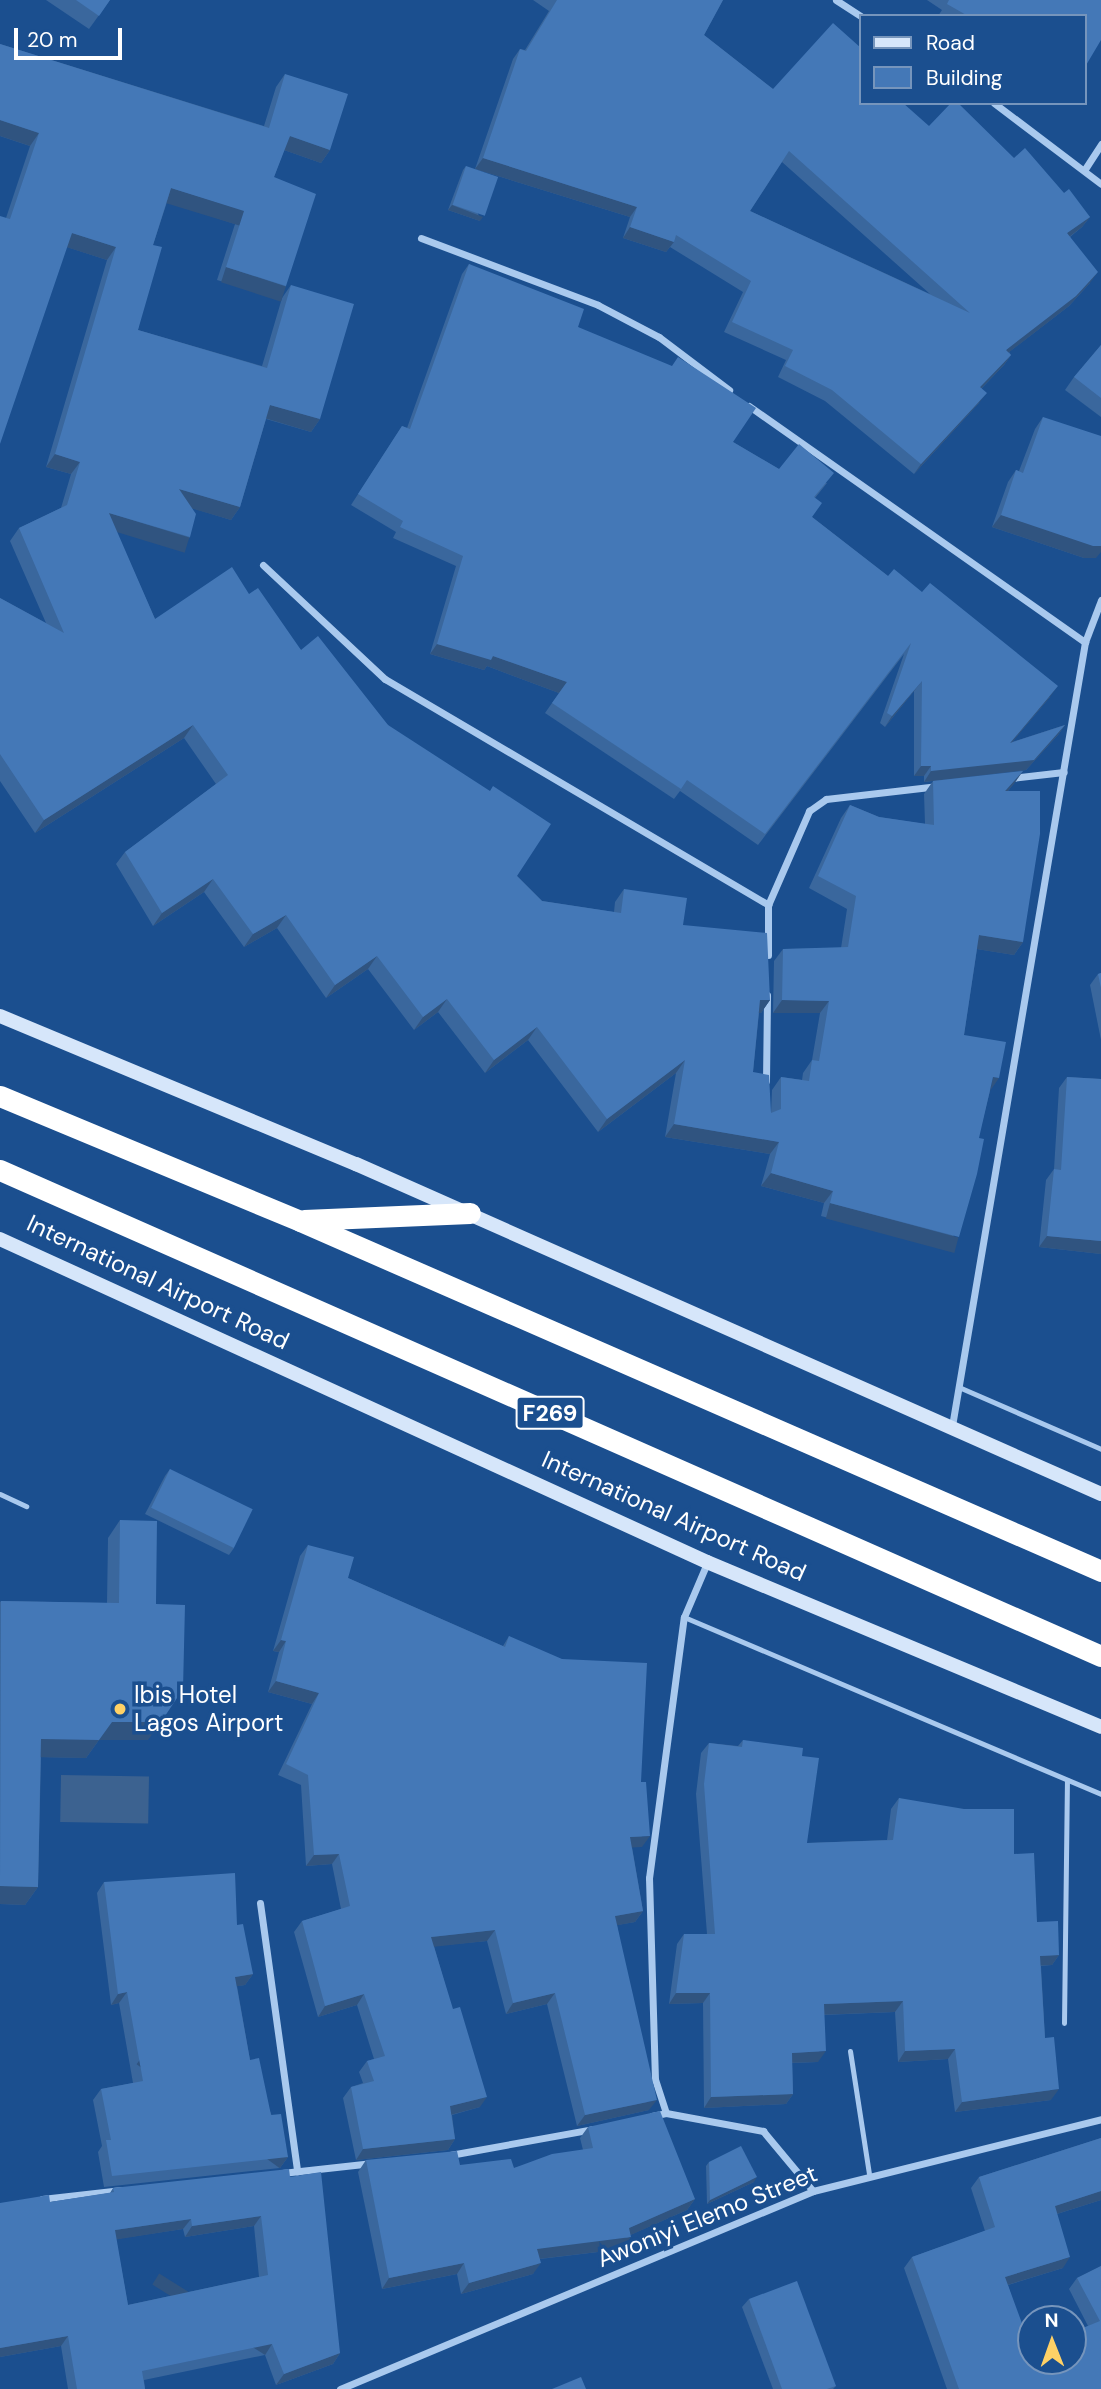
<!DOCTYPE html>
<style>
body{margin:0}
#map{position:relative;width:1101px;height:2389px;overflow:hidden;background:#1b4f8f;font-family:"DM Sans",sans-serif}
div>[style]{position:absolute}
.water>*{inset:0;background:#3c6290;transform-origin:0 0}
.service>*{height:5px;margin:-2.5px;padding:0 2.5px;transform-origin:2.5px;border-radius:2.5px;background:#a9c9ee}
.minor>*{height:7px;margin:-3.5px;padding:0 3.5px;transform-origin:3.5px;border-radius:3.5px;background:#a9c9ee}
.secondary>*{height:14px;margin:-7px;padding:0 7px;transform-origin:7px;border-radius:7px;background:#d6e6fa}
.motorway>*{height:21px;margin:-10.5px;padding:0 10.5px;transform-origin:10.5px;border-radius:10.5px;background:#fff}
.wall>*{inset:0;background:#3a679d}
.shaded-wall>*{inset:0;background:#305480;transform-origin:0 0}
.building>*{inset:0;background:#4478b7;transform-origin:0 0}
.dots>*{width:19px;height:19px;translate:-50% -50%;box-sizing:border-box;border:4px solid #1b4f8f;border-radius:50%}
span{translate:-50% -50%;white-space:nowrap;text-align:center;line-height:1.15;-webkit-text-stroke:7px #1b4f8f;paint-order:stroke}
.shield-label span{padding:2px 5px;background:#1b4f8f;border:2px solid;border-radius:5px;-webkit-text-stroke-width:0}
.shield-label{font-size:23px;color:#fff;font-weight:700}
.street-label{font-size:24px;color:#fff}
.poi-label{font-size:24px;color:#fff}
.left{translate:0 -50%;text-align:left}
.legend{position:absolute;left:859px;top:14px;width:228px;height:91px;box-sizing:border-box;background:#1b4f8f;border:2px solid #7695bc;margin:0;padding:9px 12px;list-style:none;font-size:21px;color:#fff}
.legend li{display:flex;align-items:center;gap:14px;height:35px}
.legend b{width:35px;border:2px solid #7695bc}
.north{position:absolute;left:1017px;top:2305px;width:70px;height:70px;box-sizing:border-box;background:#1b4f8f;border:2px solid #7695bc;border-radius:50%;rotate:359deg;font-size:19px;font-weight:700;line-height:28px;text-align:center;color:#fff}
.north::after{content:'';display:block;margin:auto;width:24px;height:32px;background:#ffd166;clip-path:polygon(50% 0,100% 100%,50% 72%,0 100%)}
.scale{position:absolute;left:14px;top:28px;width:108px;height:32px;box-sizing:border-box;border:4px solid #fff;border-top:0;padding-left:9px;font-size:21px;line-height:24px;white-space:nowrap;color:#fff;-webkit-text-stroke:5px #1b4f8f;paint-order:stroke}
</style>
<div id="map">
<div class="water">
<i style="left:61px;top:1775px;width:88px;height:47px;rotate:1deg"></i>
</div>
<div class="service">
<i style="left:961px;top:1388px;width:153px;rotate:23.5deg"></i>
<i style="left:0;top:1494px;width:29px;rotate:25deg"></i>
<i style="left:684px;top:1617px;width:453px;rotate:23deg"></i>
<i style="left:1064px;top:2023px;width:243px;rotate:-89.3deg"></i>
<i style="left:850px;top:2051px;width:124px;rotate:81.2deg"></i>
</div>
<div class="minor">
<i style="left:836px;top:0;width:30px;rotate:33deg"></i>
<i style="left:994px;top:103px;width:134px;rotate:37.1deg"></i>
<i style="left:1085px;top:169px;width:30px;rotate:-57deg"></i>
<i style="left:421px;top:238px;width:189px;rotate:20.7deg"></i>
<i style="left:598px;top:305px;width:69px;rotate:27.7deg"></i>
<i style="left:659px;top:337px;width:88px;rotate:37.1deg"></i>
<i style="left:749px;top:406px;width:411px;rotate:35.1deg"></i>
<i style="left:263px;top:565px;width:167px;rotate:43.1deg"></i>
<i style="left:385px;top:679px;width:445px;rotate:30.5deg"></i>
<i style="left:1012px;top:778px;width:52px;rotate:-6.6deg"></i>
<i style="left:768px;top:955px;width:50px;rotate:-90deg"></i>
<i style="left:768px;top:905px;width:103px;rotate:-66.4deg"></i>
<i style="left:809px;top:811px;width:21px;rotate:-35deg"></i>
<i style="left:826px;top:799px;width:113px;rotate:-6.6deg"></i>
<i style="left:766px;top:1081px;width:86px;rotate:-89.3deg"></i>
<i style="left:952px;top:1426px;width:795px;rotate:-80.37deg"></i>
<i style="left:1085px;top:642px;width:45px;rotate:-69.1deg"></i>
<i style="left:260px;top:1903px;width:271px;rotate:82.1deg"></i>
<i style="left:666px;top:2113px;width:35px;rotate:-108deg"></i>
<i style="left:655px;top:2080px;width:202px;rotate:-91.7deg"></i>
<i style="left:649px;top:1878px;width:263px;rotate:-82.4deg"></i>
<i style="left:684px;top:1617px;width:59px;rotate:-66.9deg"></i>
<i style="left:652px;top:2116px;width:14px;rotate:-12deg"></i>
<i style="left:666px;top:2113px;width:99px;rotate:10.5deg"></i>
<i style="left:763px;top:2131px;width:78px;rotate:50.2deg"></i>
<i style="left:450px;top:2155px;width:145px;rotate:-10.3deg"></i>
<i style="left:282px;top:2173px;width:91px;rotate:-6.3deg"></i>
<i style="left:42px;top:2199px;width:80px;rotate:-6.5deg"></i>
<i style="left:340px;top:2389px;width:513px;rotate:-22.71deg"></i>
<i style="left:813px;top:2191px;width:297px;rotate:-14deg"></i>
</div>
<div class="secondary">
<i style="left:0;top:1016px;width:386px;rotate:22.6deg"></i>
<i style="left:356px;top:1164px;width:815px;rotate:23.89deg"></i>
<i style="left:0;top:1239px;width:777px;rotate:24.55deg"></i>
<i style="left:707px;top:1562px;width:427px;rotate:22.7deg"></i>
</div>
<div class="motorway">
<i style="left:0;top:1096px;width:325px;rotate:22.6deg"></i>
<i style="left:300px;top:1221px;width:874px;rotate:23.6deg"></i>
<i style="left:0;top:1170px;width:1203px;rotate:23.82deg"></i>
<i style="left:304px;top:1220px;width:166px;rotate:-2.4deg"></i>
</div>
<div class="wall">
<i style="clip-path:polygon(46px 0,110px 0,89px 29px)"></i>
<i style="clip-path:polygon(evenodd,533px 0,723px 0,704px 35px,773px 89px,861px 103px,929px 126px,1014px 158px,1064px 193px,1090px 217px,1082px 227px,1070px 237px,1090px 283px,1069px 306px,1009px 352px,1011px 355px,1004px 365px,982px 388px,979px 403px,914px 474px,825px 401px,778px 377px,786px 360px,724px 332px,743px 292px,670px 247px,666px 252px,623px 238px,630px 217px,475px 169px,513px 59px,520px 49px,525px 50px,549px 11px,533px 0,782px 162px,930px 294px,750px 211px,782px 162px)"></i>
<i style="clip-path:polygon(927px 0,1101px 0,1085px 16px,938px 16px,942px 10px)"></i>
<i style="clip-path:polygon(0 44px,264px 126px,276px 87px,285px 74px,330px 150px,321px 163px,284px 150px,274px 177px,286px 286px,277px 299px,217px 280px,235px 224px,167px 202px,153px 245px,138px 330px,262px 366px,282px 298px,291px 285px,320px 419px,311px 432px,266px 419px,240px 507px,231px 520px,192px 508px,190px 537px,180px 550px,116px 531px,155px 619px,249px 594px,301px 650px,388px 725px,517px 876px,542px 901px,614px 912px,615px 902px,624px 889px,683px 925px,770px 1000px,761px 1013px,759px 1013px,753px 1072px,771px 1113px,772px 1090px,781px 1077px,802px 1080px,803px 1073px,812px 1060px,820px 1013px,773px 1013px,774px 961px,783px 949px,841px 948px,847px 909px,809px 888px,841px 818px,850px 805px,879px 817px,925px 824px,924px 794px,933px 781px,1023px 771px,1008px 791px,1023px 942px,1014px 955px,977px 949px,964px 1035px,990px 1091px,950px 1250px,821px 1216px,824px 1203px,761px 1186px,770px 1154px,665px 1137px,676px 1073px,598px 1132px,528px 1040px,485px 1073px,438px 1012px,414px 1030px,368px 969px,326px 998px,277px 928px,244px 947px,204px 892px,153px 926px,116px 864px,125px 852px,216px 784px,184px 738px,35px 833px,0 781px,0 598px,46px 623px,10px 541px,19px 528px,61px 508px,71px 474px,46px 467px,107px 260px,67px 247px,6px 218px,30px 146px,0 136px)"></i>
<i style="clip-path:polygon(466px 166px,480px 221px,448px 210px,463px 170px)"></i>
<i style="clip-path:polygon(469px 264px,578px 327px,733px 442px,779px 469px,827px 483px,815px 498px,812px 517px,888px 576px,1050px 697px,1012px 742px,1065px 725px,1058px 735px,1026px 770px,924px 782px,924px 776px,914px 776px,914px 691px,885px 727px,880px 723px,904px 654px,758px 845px,680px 791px,674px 799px,545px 713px,559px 693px,487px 666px,484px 670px,430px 654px,456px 566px,393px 538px,396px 532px,351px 505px,402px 426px,407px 428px,462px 274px)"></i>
<i style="clip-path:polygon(1101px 345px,1101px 417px,1065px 390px,1074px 377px)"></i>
<i style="clip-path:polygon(1043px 417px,1096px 558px,1084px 558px,992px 527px,1008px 482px,1016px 470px,1019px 471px,1035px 429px)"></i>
<i style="clip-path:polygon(1101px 973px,1101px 1040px,1090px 985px,1098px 974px)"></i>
<i style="clip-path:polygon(1067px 1077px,1101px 1079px,1101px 1254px,1039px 1247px,1046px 1180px,1054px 1169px,1059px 1088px)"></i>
<i style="clip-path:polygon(170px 1469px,234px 1548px,229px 1555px,145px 1514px,165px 1476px)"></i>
<i style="clip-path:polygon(120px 1520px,148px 1740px,99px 1740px,86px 1758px,41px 1757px,38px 1887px,25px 1905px,0 1904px,0 1602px,1px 1601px,107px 1603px,108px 1538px)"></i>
<i style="clip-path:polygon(308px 1545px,348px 1578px,503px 1646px,509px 1636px,641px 1782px,642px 1847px,632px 1847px,643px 1911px,635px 1922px,617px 1925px,649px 2110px,577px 2126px,547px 2004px,506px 2014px,487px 1941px,434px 1946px,480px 2107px,452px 2115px,455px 2139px,448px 2150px,356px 2160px,343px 2098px,351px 2087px,363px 2083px,359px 2072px,367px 2061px,374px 2059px,357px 2005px,318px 2017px,294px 1932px,302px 1921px,341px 1909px,332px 1864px,306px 1866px,301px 1785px,278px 1775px,312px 1704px,268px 1692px,279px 1652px,273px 1651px,300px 1556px)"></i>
<i style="clip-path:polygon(743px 1740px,802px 1756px,807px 1843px,887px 1840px,891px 1809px,899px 1798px,1014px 1854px,1037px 1922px,1059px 1955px,1052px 1965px,1041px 1966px,1045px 2038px,1051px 2100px,955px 2112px,948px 2059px,898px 2062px,895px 2012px,824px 2015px,818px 2062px,792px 2063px,793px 2094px,786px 2104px,704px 2108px,703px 2003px,669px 2004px,677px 1944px,684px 1934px,707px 1934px,696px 1794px,701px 1753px,709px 1743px,738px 1746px)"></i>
<i style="clip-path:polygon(104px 1882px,237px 1925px,253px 1974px,245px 1985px,237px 1986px,250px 2060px,288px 2157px,280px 2168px,104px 2187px,98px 2152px,102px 2146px,93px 2100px,101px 2089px,133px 2083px,119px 2003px,111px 2005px,97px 1893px)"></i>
<i style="clip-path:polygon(588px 2127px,695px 2199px,687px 2210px,630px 2235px,623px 2249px,540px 2259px,533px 2274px,461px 2294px,457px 2274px,382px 2289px,358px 2172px,366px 2160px,514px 2168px,583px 2150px,580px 2138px)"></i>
<i style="clip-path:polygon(1101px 2138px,1101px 2200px,1057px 2214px,1063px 2268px,1008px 2285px,1031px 2361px,1088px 2326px,1069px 2289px,1077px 2278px,1101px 2266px,1101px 2389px,947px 2389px,904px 2268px,912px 2257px,985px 2231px,971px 2188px,979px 2177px)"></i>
<i style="clip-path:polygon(709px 2162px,754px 2182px,707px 2204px,706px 2166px)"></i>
<i style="clip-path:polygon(evenodd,290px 2177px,340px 2353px,333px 2364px,276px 2385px,265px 2355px,144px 2380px,145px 2389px,68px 2389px,61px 2346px,0 2357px,0 2203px,50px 2202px,110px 2193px,113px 2188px,290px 2177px,254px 2226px,259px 2277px,128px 2305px,116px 2239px,183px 2229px,185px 2237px,254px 2226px)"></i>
<i style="clip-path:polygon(749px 2299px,836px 2386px,833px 2389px,773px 2389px,742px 2307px)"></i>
</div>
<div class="shaded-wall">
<i style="clip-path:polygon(0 120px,39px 133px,30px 146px,0 136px)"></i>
<i style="clip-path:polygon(290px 136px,330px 150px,321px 163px,281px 149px)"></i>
<i style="clip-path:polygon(483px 158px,637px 207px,630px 217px,475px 169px)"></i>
<i style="left:171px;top:188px;width:77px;height:16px;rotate:17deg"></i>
<i style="clip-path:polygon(452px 205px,483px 217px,480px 221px,448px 210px)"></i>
<i style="clip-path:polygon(1090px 217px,1082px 227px,1060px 244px,1067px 233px)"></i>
<i style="clip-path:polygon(630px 227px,674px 242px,666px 252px,623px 238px)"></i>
<i style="clip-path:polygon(72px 233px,116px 247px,107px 260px,63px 246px)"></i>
<i style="left:226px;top:267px;width:63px;height:16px;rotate:18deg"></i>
<i style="clip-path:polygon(1098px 272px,1090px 283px,1069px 306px,999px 360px,1006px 350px)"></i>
<i style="clip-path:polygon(1011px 355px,1004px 365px,973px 397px,980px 387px)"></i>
<i style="clip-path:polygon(987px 393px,979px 403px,914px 474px,921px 464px)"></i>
<i style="clip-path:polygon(270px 405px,320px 419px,311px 432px,261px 417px)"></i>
<i style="clip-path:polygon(55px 454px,80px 462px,71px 474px,46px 467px)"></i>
<i style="clip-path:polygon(179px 489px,240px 507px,231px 520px,170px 502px)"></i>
<i style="left:109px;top:513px;width:84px;height:16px;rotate:17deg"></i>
<i style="clip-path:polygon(1001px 515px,1101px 546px,1101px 552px,1096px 558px,1084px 558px,992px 527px)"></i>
<i style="clip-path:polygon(437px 644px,493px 656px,567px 682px,559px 693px,487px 666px,484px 670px,430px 654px)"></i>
<i style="clip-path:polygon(922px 681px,914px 691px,885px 727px,892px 716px)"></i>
<i style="clip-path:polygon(1058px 686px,1050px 697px,1003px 753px,1010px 743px)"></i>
<i style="clip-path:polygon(193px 725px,184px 738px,35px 833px,44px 820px)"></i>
<i style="clip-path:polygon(1065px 725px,1058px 735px,1026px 770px,924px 782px,931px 771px)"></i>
<i style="clip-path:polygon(921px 766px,931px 766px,924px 776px,914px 776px)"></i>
<i style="clip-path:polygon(1023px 771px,1014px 784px,996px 804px,1005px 791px)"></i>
<i style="clip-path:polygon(213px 879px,204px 892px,153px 926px,162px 913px)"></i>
<i style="clip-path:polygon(286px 915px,277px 928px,244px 947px,253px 934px)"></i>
<i style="clip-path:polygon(979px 935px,1023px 942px,1014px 955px,970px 948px)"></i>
<i style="clip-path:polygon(377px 956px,368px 969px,326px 998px,335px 985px)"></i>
<i style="clip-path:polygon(447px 999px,438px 1012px,414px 1030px,423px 1017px)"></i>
<i style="clip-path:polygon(760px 1000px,770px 1000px,761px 1013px,751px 1013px)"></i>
<i style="clip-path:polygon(782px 1000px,829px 1001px,820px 1013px,773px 1013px)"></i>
<i style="clip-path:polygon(537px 1027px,528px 1040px,485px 1073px,494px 1060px)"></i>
<i style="clip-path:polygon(685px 1060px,676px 1073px,598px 1132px,607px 1119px)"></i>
<i style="clip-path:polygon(993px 1077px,999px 1078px,990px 1091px)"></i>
<i style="clip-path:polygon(674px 1124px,779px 1142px,770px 1154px,665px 1137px)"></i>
<i style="clip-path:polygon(771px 1173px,833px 1191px,824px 1203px,761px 1186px)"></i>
<i style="left:830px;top:1203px;width:133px;height:16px;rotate:15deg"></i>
<i style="clip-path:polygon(1047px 1236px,1101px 1241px,1101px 1254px,1039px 1247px)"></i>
<i style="clip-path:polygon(281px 1640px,286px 1641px,279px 1652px,273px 1651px)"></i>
<i style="clip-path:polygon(276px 1681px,319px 1693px,312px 1704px,268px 1692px)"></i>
<i style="clip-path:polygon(112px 1722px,161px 1722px,148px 1740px,99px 1740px,86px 1758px,28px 1757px,41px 1739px)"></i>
<i style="clip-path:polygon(650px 1836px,642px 1847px,623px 1848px,630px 1837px)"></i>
<i style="clip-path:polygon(339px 1854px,332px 1864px,306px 1866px,314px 1855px)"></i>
<i style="clip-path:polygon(0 1886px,38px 1887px,25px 1905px,0 1904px)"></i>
<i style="clip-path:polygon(643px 1911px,635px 1922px,608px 1927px,615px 1916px)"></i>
<i style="clip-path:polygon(495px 1930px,487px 1941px,423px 1948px,431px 1937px)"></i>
<i style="clip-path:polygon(1059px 1955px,1052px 1965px,1032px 1966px,1040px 1956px)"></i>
<i style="clip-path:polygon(253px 1974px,245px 1985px,227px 1988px,235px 1977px)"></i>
<i style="clip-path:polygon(127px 1992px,119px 2003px,111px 2005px,118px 1994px)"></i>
<i style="clip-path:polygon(555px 1993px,547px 2004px,506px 2014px,513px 2003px)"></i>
<i style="clip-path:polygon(676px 1993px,710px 1993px,703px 2003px,669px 2004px)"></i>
<i style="clip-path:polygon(364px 1994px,357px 2005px,318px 2017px,325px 2006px)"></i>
<i style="clip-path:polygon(903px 2001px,895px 2012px,817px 2015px,824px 2004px)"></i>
<i style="clip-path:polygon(955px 2049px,948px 2059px,898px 2062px,905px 2051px)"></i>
<i style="clip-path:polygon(826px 2051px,818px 2062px,785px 2063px,792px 2053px)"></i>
<i style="clip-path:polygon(1059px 2089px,1051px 2100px,955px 2112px,962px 2102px)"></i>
<i style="clip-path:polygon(793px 2094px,786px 2104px,704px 2108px,711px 2097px)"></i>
<i style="clip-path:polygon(487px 2097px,480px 2107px,443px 2117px,450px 2106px)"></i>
<i style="clip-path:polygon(657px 2100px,649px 2110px,577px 2126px,585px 2115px)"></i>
<i style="clip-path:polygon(455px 2139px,448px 2150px,356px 2160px,363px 2149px)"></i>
<i style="left:288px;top:2157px;width:14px;height:177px;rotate:126deg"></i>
<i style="clip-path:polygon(757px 2177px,754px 2182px,707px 2204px,710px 2200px)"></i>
<i style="clip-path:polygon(1101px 2191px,1101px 2200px,1047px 2217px,1055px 2206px)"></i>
<i style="clip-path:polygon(695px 2199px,687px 2210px,624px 2238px,631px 2237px,623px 2249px,530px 2260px,537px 2249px,629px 2228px)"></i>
<i style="clip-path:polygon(261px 2216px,254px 2226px,185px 2237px,192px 2226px)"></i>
<i style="clip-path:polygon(191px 2219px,183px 2229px,107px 2241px,115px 2230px)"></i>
<i style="clip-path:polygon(1070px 2257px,1063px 2268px,997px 2288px,1005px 2277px)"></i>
<i style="clip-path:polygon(464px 2263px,457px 2274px,382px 2289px,389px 2278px)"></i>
<i style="clip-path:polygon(541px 2263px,533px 2274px,461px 2294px,469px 2283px)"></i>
<i style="clip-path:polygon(68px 2336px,61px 2346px,0 2357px,0 2348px)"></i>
<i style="left:272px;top:2344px;width:13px;height:133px;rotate:122deg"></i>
<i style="clip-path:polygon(340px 2353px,333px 2364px,276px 2385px,284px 2374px)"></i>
</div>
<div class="building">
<i style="clip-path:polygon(76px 0,110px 0,99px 16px)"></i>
<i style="clip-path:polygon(evenodd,557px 0,723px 0,704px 35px,773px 89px,833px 23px,861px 48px,861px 103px,903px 103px,929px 126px,951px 103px,958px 103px,1014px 158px,1025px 148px,1064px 193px,1069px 189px,1090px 217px,1067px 233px,1098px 272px,1076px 296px,1006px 350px,1011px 355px,980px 387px,987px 393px,921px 464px,832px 390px,785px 366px,793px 350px,732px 322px,751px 281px,676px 235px,674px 242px,630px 227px,637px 207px,483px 158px,520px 49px,526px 51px,557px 0,789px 151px,970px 313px,750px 211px,789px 151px)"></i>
<i style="clip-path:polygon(949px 0,1101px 0,1101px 40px,1085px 67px,1085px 16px,968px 16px,947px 4px)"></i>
<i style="clip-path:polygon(0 44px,269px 128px,285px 74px,348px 94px,330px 150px,290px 136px,274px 177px,316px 194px,286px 286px,226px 267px,244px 211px,171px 188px,153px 245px,162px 247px,138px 330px,267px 368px,291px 285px,354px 304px,320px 419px,270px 405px,240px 507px,179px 489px,196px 514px,190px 537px,109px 513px,155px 619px,232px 567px,249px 594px,258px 588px,301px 650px,318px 636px,388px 725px,490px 791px,493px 786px,551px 824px,517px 876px,542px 901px,621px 913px,624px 889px,687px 898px,683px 925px,767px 933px,770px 1000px,760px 1000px,753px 1072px,769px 1075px,771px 1113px,781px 1109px,781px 1077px,809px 1081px,812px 1060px,819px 1061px,829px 1001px,782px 1000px,783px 949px,848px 947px,856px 896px,818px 876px,850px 805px,879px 817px,934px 825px,933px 781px,1023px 771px,1005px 791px,1040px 791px,1040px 834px,1023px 942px,979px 935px,964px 1035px,1006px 1042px,999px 1078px,993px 1077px,979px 1138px,984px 1139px,977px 1174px,959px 1237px,830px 1203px,833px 1191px,771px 1173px,779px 1142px,674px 1124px,685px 1060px,607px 1119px,537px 1027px,494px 1060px,447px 999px,423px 1017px,377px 956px,335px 985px,286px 915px,253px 934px,213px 879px,162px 913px,125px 852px,228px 775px,193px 725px,44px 820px,0 754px,0 598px,64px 633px,19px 528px,67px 505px,80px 462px,55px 454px,116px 247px,72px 233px,0 444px,0 216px,10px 219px,39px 133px,0 120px)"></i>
<i style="left:466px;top:166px;width:34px;height:41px;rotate:19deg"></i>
<i style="clip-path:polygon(469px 264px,584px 309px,578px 327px,672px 366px,678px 357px,756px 408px,733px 442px,779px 469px,799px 444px,834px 473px,814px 497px,822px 503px,812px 517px,888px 576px,894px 569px,922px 592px,930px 583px,1058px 686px,1010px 743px,1065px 725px,1034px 760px,931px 771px,931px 766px,921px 766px,922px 681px,892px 716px,887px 713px,911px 643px,765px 834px,687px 780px,681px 789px,552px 703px,567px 682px,493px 656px,491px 660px,437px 644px,463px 556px,400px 527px,403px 521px,358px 494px,402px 426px,410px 429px)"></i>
<i style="clip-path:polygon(1101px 345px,1101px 398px,1074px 377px)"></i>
<i style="clip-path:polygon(1043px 417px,1101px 436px,1101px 546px,1093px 546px,1001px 515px,1016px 470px,1023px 473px)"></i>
<i style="clip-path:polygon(1101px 973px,1101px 988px,1098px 974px)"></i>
<i style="clip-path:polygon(1067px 1077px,1101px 1079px,1101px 1241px,1047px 1236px,1054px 1169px,1061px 1170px)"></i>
<i style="left:170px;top:1469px;width:92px;height:43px;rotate:26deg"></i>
<i style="clip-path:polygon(120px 1520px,157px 1521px,156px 1604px,185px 1605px,183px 1689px,161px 1722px,112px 1722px,99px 1740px,41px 1739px,38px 1887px,0 1886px,1px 1601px,119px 1603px)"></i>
<i style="clip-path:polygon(308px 1545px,354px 1557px,348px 1578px,505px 1647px,509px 1636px,562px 1659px,647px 1663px,641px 1782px,646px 1782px,650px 1836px,630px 1837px,643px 1911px,615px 1916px,657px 2100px,585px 2115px,555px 1993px,513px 2003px,495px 1930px,431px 1937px,453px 2009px,460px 2007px,487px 2097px,450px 2106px,455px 2139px,363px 2149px,351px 2087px,374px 2081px,367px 2061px,385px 2056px,364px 1994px,325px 2006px,302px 1921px,350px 1906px,339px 1854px,314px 1855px,308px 1775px,286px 1764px,319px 1693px,276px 1681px,286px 1641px,281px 1640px)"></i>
<i style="clip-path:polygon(743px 1740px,803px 1748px,802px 1756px,819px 1758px,807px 1843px,893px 1840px,899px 1798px,964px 1809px,1014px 1809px,1014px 1854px,1034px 1853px,1037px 1922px,1058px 1921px,1059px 1955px,1040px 1956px,1045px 2038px,1054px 2037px,1059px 2089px,962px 2102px,955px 2049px,905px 2051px,903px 2001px,824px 2004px,826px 2051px,792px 2053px,793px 2094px,711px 2097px,710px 1993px,676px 1993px,684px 1934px,715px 1934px,704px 1784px,709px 1743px,742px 1747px)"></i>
<i style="clip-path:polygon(235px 1873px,237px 1925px,243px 1924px,253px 1974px,235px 1977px,250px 2060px,259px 2058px,271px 2115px,281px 2114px,288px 2157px,112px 2176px,106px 2140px,111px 2140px,101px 2089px,143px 2081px,127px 1992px,118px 1994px,104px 1882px)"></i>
<i style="clip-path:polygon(660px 2111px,695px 2199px,629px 2228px,631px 2237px,537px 2249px,541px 2263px,469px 2283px,464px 2263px,389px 2278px,366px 2160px,457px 2151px,460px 2165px,511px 2159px,514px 2168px,552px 2154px,593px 2148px,588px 2127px)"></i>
<i style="clip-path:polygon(1101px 2138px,1101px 2191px,1055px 2206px,1070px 2257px,1005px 2277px,1031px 2348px,1031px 2361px,1073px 2361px,1073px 2332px,1100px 2321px,1077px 2278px,1101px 2266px,1101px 2389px,959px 2389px,912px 2257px,995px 2227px,979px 2177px)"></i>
<i style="clip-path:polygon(741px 2146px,757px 2177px,710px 2200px,709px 2162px)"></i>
<i style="clip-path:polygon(evenodd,289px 2169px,290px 2177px,321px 2172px,340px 2353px,284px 2374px,272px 2344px,142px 2371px,145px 2389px,77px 2389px,68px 2336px,0 2348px,0 2203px,49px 2195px,50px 2202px,114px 2192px,113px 2188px,289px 2169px,261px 2216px,268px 2275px,128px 2305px,115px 2230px,191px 2219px,192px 2226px,261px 2216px)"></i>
<i style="clip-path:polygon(797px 2281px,836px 2386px,827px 2389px,782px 2389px,749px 2299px)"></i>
<i style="clip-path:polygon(581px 2377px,586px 2389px,552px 2389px)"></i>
</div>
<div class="dots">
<i style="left:120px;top:1709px;background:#ffd166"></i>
</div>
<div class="shield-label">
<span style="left:550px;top:1413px">F269</span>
</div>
<div class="street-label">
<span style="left:158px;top:1282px;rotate:25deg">International Airport Road</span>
<span style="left:674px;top:1516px;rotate:24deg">International Airport Road</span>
<span style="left:707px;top:2216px;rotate:-22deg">Awoniyi Elemo Street</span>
</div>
<div class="poi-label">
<span class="left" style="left:134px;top:1709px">Ibis Hotel<br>Lagos Airport</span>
</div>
<ul class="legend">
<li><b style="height:9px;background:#d6e6fa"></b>Road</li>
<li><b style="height:19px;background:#4478b7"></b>Building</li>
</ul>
<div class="north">N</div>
<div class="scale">20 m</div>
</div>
